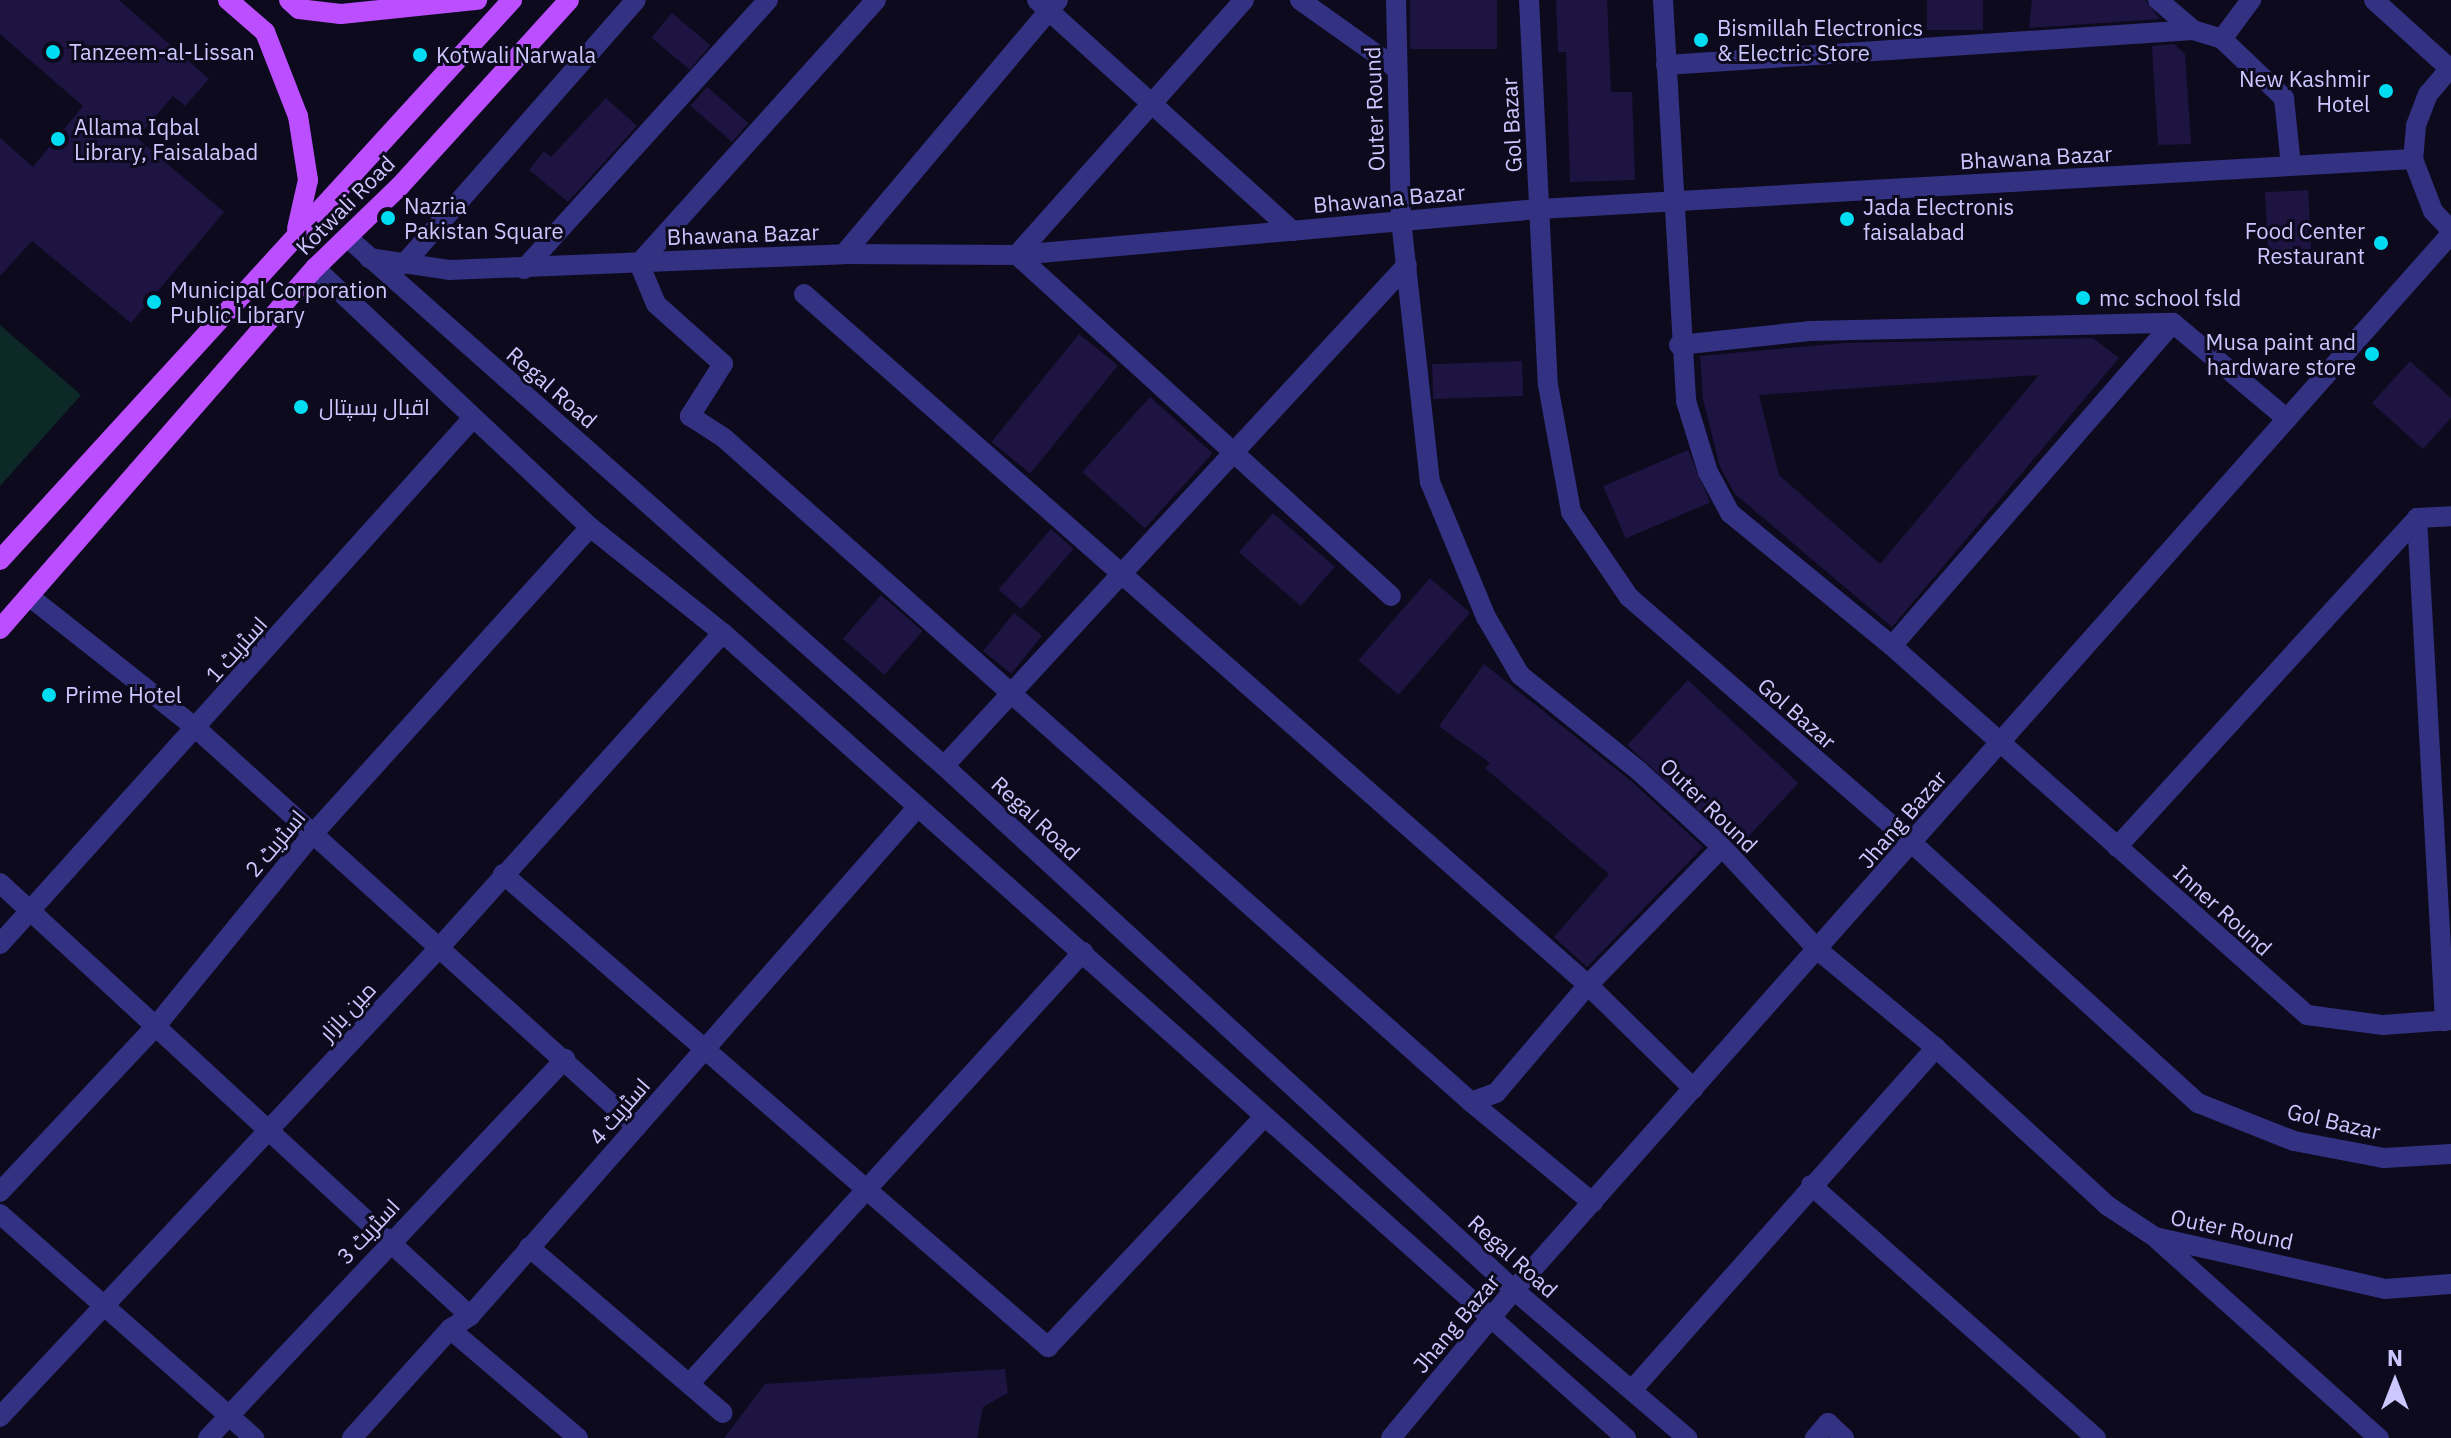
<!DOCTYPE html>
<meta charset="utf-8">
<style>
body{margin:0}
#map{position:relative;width:2451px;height:1438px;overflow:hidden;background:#0d0a1e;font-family:"IBM Plex Sans",Cairo,sans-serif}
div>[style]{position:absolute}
.green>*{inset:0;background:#0d2927}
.building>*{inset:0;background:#1d1441;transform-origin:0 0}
.minor>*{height:20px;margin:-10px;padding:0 10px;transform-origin:10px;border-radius:10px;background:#333182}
.tertiary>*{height:20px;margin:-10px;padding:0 10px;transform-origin:10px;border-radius:10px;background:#333182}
.primary>*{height:20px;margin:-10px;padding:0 10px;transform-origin:10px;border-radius:10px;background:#bb4eff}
.dots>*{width:22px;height:22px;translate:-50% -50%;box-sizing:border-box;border:4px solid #0d0a1e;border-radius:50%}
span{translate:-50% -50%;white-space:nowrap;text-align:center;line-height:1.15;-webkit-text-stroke:6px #0d0a1e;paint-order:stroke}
.poi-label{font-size:22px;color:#cdc7ff}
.left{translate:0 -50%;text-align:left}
.right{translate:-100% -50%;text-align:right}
.street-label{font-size:22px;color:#cdc7ff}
.north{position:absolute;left:2355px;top:1342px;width:80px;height:80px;-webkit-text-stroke:6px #0d0a1e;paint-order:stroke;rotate:0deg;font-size:22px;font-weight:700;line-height:32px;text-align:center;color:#cdc7ff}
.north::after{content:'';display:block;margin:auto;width:28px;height:36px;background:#cdc7ff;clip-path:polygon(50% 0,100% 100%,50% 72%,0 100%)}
</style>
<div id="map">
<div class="green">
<i style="clip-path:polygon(0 325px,81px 395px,0 486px)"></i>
</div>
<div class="building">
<i style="clip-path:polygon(0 0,119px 0,209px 79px,185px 106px,173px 96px,137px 138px,224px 212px,131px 323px,32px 241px,0 276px,0 138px,33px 167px,83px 106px,0 34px)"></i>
<i style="left:1410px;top:0;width:87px;height:49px"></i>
<i style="clip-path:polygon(1556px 0,1607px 0,1611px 92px,1632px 92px,1635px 180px,1570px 182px,1566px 52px,1558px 52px)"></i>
<i style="left:1927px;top:0;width:56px;height:30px"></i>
<i style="clip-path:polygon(2032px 0,2145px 0,2160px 19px,2029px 28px)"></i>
<i style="left:672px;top:13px;width:50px;height:32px;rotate:40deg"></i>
<i style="clip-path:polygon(2174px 44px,2185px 54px,2191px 144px,2158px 145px,2152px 46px)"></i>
<i style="left:707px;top:87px;width:55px;height:25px;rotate:41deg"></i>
<i style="clip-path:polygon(606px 98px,637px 126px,568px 202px,529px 170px,544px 151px,551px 157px)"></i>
<i style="left:2308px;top:190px;width:59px;height:43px;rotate:87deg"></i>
<i style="left:1079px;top:334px;width:50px;height:139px;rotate:39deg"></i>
<i style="clip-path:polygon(evenodd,2093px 338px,2119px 358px,1892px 627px,1735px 494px,1720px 467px,1703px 399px,1700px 356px,1844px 343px,2093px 338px,2039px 375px,1880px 564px,1779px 475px,1759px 395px,2039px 375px)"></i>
<i style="left:1522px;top:361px;width:35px;height:90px;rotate:88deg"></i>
<i style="clip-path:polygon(2410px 361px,2451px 398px,2451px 418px,2423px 449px,2372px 403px)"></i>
<i style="left:1150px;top:397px;width:84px;height:101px;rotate:42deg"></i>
<i style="left:1688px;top:450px;width:57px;height:92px;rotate:67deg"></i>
<i style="left:1273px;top:513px;width:82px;height:52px;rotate:41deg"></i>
<i style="left:1051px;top:529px;width:30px;height:80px;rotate:41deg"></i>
<i style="left:1430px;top:578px;width:53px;height:109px;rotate:41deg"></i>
<i style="left:881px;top:595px;width:55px;height:58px;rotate:41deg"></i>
<i style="left:1014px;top:613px;width:36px;height:49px;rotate:39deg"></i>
<i style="clip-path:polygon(1484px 664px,1631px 781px,1703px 847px,1587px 967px,1554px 937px,1609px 874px,1485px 768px,1490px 763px,1439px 726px)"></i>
<i style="left:1688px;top:680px;width:151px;height:89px;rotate:43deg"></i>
<i style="clip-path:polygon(1005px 1369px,1008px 1393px,983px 1407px,977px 1438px,724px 1438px,765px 1384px)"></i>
</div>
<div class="minor">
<i style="left:876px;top:0;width:354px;rotate:132deg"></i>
<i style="left:639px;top:263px;width:44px;rotate:67.5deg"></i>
<i style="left:656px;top:304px;width:90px;rotate:41.8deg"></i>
<i style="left:723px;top:364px;width:62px;rotate:122.4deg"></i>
<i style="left:690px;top:416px;width:40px;rotate:32.9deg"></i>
<i style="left:724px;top:438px;width:999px;rotate:41.63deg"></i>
<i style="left:1471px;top:1102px;width:158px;rotate:39.6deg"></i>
<i style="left:1037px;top:0;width:345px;rotate:42.1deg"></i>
<i style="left:1244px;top:0;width:341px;rotate:131.7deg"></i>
<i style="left:1017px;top:255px;width:506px;rotate:42.36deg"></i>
<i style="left:1300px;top:0;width:119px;rotate:35.4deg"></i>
<i style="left:1396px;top:0;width:220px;rotate:88.7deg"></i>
<i style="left:1401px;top:220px;width:264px;rotate:83.7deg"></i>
<i style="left:1430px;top:482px;width:146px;rotate:67.5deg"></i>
<i style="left:1486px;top:617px;width:67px;rotate:59.6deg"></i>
<i style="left:1520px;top:675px;width:153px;rotate:38.9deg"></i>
<i style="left:1639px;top:771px;width:113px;rotate:42.5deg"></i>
<i style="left:1722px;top:847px;width:141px;rotate:47deg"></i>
<i style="left:1818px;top:950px;width:153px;rotate:39.7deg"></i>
<i style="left:1936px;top:1048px;width:234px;rotate:42.6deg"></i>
<i style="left:2108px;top:1206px;width:56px;rotate:33.4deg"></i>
<i style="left:2155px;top:1237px;width:236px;rotate:12.7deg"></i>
<i style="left:2385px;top:1289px;width:66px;rotate:-4.3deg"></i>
<i style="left:1529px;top:0;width:385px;rotate:87.2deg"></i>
<i style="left:1548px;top:385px;width:129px;rotate:79.7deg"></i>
<i style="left:1571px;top:512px;width:103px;rotate:55.7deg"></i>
<i style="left:1629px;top:597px;width:375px;rotate:41deg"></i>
<i style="left:1912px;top:843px;width:387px;rotate:42.3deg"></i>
<i style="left:2198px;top:1103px;width:103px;rotate:21.6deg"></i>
<i style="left:2294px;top:1141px;width:92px;rotate:10.7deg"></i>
<i style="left:2384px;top:1158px;width:67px;rotate:-3.4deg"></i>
<i style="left:1663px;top:0;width:402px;rotate:86.7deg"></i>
<i style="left:1686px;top:401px;width:74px;rotate:72.8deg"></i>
<i style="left:1708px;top:472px;width:47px;rotate:61.8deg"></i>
<i style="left:1730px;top:513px;width:210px;rotate:39.4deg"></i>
<i style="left:1892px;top:646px;width:555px;rotate:41.64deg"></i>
<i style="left:2307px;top:1015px;width:77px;rotate:7.5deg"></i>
<i style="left:2383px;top:1025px;width:68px;rotate:-4.2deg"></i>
<i style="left:2158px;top:0;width:46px;rotate:40.6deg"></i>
<i style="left:2193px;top:30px;width:30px;rotate:17deg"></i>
<i style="left:2222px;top:39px;width:86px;rotate:43.6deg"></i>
<i style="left:2284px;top:98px;width:68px;rotate:84.1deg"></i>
<i style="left:2222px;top:39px;width:49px;rotate:-53.4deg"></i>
<i style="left:1666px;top:65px;width:528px;rotate:-3.8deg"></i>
<i style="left:844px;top:254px;width:332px;rotate:-49.9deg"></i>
<i style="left:404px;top:264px;width:351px;rotate:-48.7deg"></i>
<i style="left:524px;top:269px;width:363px;rotate:-47.8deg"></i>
<i style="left:804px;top:294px;width:1045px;rotate:41.39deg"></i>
<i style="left:1588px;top:985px;width:148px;rotate:44.5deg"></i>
<i style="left:1679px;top:345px;width:131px;rotate:-6.1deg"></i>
<i style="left:1809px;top:331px;width:364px;rotate:-1.3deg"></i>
<i style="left:2173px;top:323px;width:149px;rotate:40.1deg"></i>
<i style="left:2417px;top:518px;width:504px;rotate:86.81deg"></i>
<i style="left:30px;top:597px;width:213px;rotate:38.3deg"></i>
<i style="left:197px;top:729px;width:593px;rotate:42.13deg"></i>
<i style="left:1892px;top:646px;width:428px;rotate:-49deg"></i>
<i style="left:944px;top:766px;width:682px;rotate:-47.26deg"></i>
<i style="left:2117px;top:847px;width:445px;rotate:-47.6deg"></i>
<i style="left:2417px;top:518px;width:34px;rotate:-3deg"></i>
<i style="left:503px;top:874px;width:722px;rotate:40.95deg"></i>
<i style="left:1048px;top:1347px;width:316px;rotate:-46.8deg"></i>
<i style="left:0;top:883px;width:639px;rotate:42.65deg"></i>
<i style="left:0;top:944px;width:707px;rotate:-48.04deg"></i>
<i style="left:1471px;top:1102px;width:27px;rotate:-20deg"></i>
<i style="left:1496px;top:1093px;width:142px;rotate:-49.6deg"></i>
<i style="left:1588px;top:985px;width:192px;rotate:-45.8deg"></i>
<i style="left:1811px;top:1185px;width:381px;rotate:41.6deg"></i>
<i style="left:0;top:1192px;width:228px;rotate:-46.8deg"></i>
<i style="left:156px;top:1026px;width:245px;rotate:-50.8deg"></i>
<i style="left:311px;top:836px;width:416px;rotate:-47.9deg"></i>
<i style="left:0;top:1214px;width:339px;rotate:41.4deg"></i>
<i style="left:2158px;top:1240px;width:297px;rotate:41.9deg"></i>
<i style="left:529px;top:1247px;width:255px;rotate:40.6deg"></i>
<i style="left:450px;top:1329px;width:168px;rotate:40.4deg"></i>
<i style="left:689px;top:1384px;width:585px;rotate:-47.63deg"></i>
<i style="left:1632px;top:1390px;width:458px;rotate:-48.4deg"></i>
<i style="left:0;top:1417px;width:642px;rotate:-46.89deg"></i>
<i style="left:439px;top:948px;width:424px;rotate:-48deg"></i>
<i style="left:208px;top:1438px;width:521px;rotate:-46.71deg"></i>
<i style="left:352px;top:1438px;width:147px;rotate:-48deg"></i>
<i style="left:450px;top:1329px;width:24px;rotate:-33deg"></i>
<i style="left:470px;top:1316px;width:675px;rotate:-48.66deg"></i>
<i style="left:1815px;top:1438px;width:20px;rotate:-49deg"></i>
<i style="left:1828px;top:1423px;width:22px;rotate:43deg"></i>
</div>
<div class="tertiary">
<i style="left:2374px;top:0;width:101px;rotate:42.2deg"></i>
<i style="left:2451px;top:67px;width:35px;rotate:130deg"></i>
<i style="left:2428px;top:94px;width:34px;rotate:111deg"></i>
<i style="left:2416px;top:126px;width:33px;rotate:95deg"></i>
<i style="left:2413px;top:159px;width:56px;rotate:69deg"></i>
<i style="left:2433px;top:211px;width:26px;rotate:47deg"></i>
<i style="left:348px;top:238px;width:796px;rotate:41.54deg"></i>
<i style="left:944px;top:766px;width:774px;rotate:42.59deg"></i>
<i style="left:1514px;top:1290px;width:228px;rotate:40.5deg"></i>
<i style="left:369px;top:258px;width:81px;rotate:8.5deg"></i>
<i style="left:449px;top:270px;width:395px;rotate:-2.3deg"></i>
<i style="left:844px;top:254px;width:173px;rotate:0.3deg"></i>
<i style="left:1017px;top:255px;width:524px;rotate:-5.04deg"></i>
<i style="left:1539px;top:209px;width:875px;rotate:-3.27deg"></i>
<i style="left:315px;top:268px;width:378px;rotate:43.3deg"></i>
<i style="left:590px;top:527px;width:170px;rotate:38.6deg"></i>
<i style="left:723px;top:633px;width:1210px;rotate:41.72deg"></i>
<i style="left:1391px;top:1438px;width:192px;rotate:-50.3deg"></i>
<i style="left:1514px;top:1290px;width:1412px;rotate:-48.42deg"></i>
</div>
<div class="primary">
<i style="left:228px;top:0;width:49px;rotate:40.9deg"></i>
<i style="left:265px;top:32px;width:90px;rotate:68.6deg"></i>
<i style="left:298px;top:116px;width:65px;rotate:81.1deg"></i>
<i style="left:308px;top:180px;width:50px;rotate:102.7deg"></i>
<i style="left:289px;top:0;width:13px;rotate:42deg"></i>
<i style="left:299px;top:9px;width:42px;rotate:6.8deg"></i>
<i style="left:341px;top:14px;width:137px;rotate:-5.9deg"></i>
<i style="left:0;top:560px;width:759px;rotate:-47.56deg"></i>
<i style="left:0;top:629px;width:479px;rotate:-48.9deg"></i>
<i style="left:315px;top:268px;width:118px;rotate:-44deg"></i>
<i style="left:400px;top:186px;width:251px;rotate:-47.7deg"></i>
</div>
<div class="dots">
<i style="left:1701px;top:40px;background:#00ddf2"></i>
<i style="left:53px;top:52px;background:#00ddf2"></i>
<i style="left:420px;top:55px;background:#00ddf2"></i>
<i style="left:2386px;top:91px;background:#00ddf2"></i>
<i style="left:58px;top:139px;background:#00ddf2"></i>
<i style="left:388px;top:218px;background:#00ddf2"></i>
<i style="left:1847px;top:219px;background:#00ddf2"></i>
<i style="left:2381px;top:243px;background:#00ddf2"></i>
<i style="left:2083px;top:298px;background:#00ddf2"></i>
<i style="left:154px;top:302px;background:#00ddf2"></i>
<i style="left:2372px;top:354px;background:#00ddf2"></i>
<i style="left:301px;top:407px;background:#00ddf2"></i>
<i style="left:49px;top:695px;background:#00ddf2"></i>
</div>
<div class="poi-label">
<span class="left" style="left:1717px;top:40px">Bismillah Electronics<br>&amp; Electric Store</span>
<span class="left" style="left:69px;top:52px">Tanzeem-al-Lissan</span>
<span class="left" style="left:436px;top:55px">Kotwali Narwala</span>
<span class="right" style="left:2370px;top:91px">New Kashmir<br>Hotel</span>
<span class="left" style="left:74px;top:139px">Allama Iqbal<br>Library, Faisalabad</span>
<span class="left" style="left:404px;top:218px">Nazria<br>Pakistan Square</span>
<span class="left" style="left:1863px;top:219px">Jada Electronis<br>faisalabad</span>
<span class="right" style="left:2365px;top:243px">Food Center<br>Restaurant</span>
<span class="left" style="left:170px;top:302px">Municipal Corporation<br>Public Library</span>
<span class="left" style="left:2099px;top:298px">mc school fsld</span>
<span class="right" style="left:2356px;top:354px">Musa paint and<br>hardware store</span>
<span class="left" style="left:319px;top:407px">اقبال ہسپتال</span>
<span class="left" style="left:65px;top:695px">Prime Hotel</span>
</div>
<div class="street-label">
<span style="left:1374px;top:109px;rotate:-92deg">Outer Round</span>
<span style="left:1511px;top:125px;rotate:-93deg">Gol Bazar</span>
<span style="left:2036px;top:157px;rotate:-3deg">Bhawana Bazar</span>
<span style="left:1389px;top:198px;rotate:-5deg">Bhawana Bazar</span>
<span style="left:345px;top:205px;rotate:-45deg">Kotwali Road</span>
<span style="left:743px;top:234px;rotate:-2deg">Bhawana Bazar</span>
<span style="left:552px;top:387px;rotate:41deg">Regal Road</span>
<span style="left:236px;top:649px;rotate:-48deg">اسٹریٹ 1</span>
<span style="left:1797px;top:713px;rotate:41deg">Gol Bazar</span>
<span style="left:1709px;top:805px;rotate:44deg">Outer Round</span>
<span style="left:1036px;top:818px;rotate:43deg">Regal Road</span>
<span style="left:1902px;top:819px;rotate:-49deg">Jhang Bazar</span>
<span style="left:275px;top:843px;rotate:-50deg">اسٹریٹ 2</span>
<span style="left:2223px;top:910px;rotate:42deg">Inner Round</span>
<span style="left:347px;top:1011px;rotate:-47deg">مین بازار</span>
<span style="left:619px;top:1111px;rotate:-49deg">اسٹریٹ 4</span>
<span style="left:2334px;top:1121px;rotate:13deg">Gol Bazar</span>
<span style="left:2232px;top:1229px;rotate:12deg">Outer Round</span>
<span style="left:368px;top:1231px;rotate:-47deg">اسٹریٹ 3</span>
<span style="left:1513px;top:1256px;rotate:42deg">Regal Road</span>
<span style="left:1456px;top:1323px;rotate:-50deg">Jhang Bazar</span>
</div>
<div class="north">N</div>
</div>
